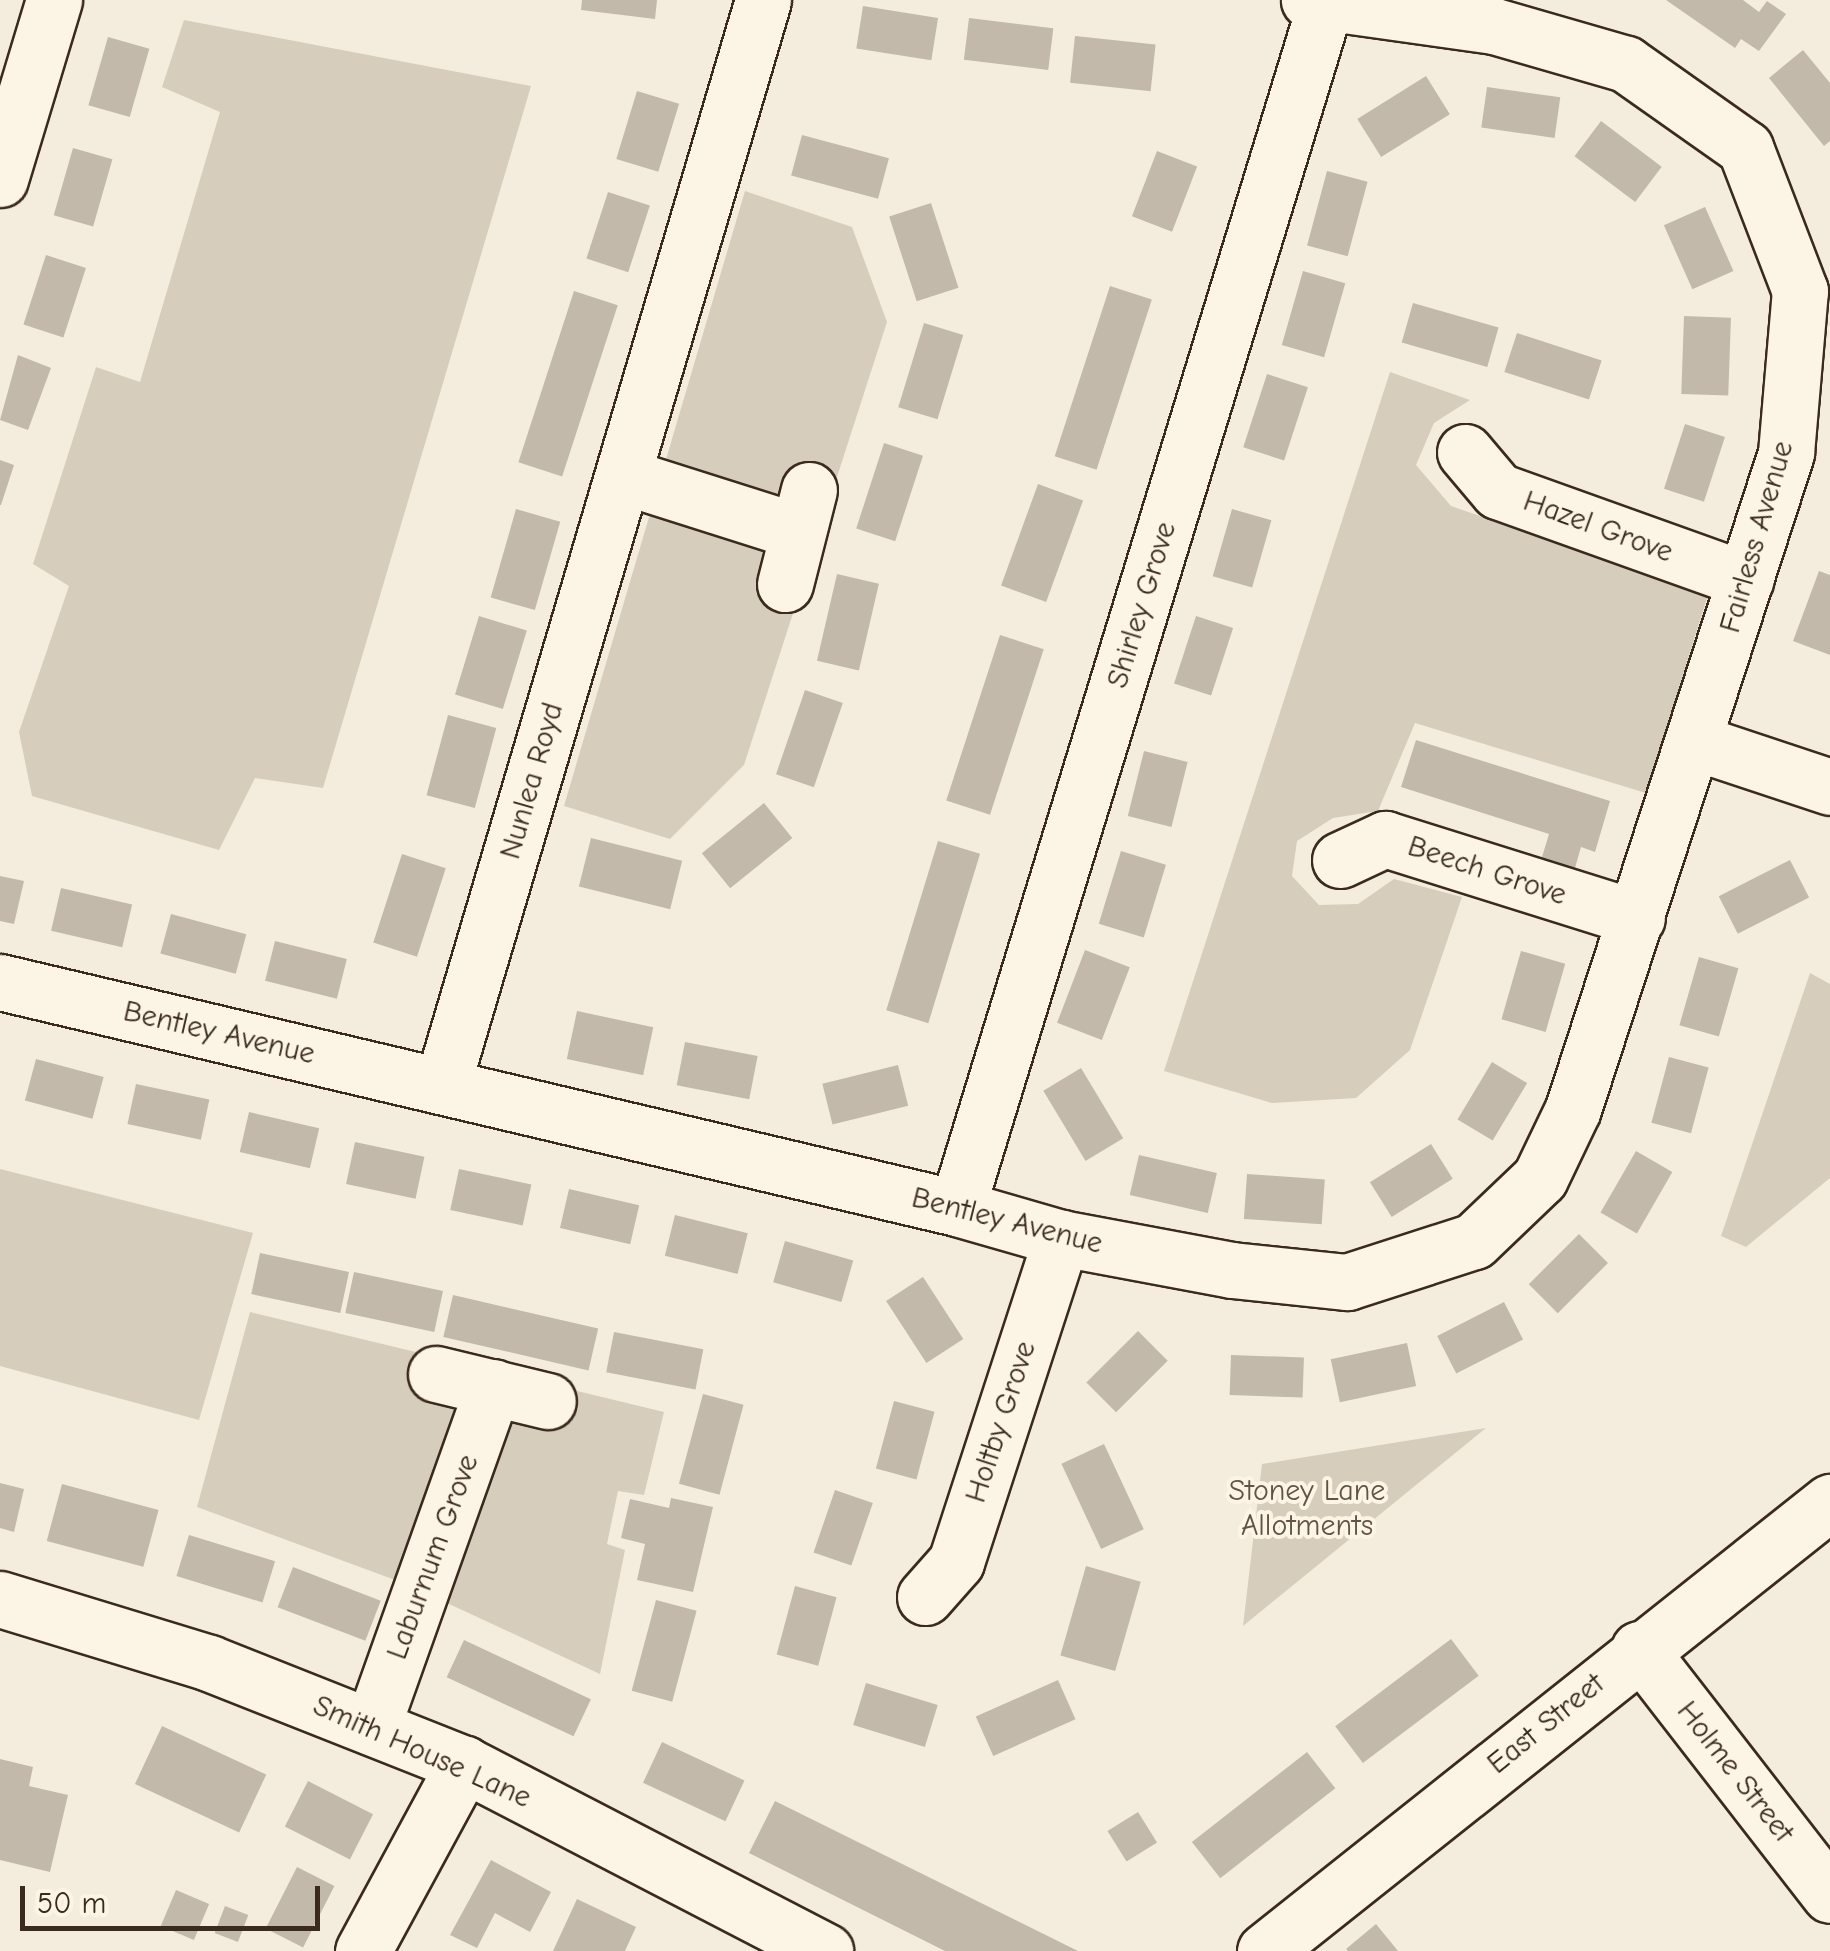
<!DOCTYPE html>
<style>
body{margin:0}
#map{position:relative;width:1830px;height:1951px;overflow:hidden;background:#f4eddd;font-family:"Comic Neue",sans-serif}
div>[style]{position:absolute}
.green>*{inset:0;background:#d6cdbd}
.building>*{inset:0;background:#c3b9aa;transform-origin:0 0}
.roads{filter:drop-shadow(2px 0 #3b2a1e) drop-shadow(-2px 0 #3b2a1e) drop-shadow(0 2px #3b2a1e) drop-shadow(0 -2px #3b2a1e)}
.minor>*{height:55px;margin:-27.5px;padding:0 27.5px;transform-origin:27.5px;border-radius:27.5px;background:#fcf5e5}
span{translate:-50% -50%;white-space:nowrap;text-align:center;line-height:1.15;-webkit-text-stroke:8px #fcf5e5;paint-order:stroke}
.street-label{font-size:30px;color:#3b2a1e}
.park-label{font-size:30px;color:#625346}
.scale{position:absolute;left:20px;top:1886px;width:300px;height:45px;box-sizing:border-box;border:5px solid #3b2a1e;border-top:0;padding-left:12px;font-size:30px;line-height:35px;white-space:nowrap;color:#3b2a1e;-webkit-text-stroke:8px #fcf5e5;paint-order:stroke}
</style>
<div id="map">
<div class="green">
<i style="clip-path:polygon(184px 20px,531px 86px,323px 788px,255px 778px,219px 850px,32px 796px,19px 732px,69px 586px,33px 564px,96px 367px,140px 382px,220px 112px,162px 87px)"></i>
<i style="clip-path:polygon(745px 191px,852px 227px,887px 322px,744px 765px,670px 839px,564px 806px)"></i>
<i style="clip-path:polygon(1390px 372px,1470px 400px,1434px 423px,1416px 465px,1451px 506px,1708px 595px,1646px 793px,1415px 723px,1378px 811px,1333px 818px,1297px 841px,1292px 876px,1319px 905px,1358px 904px,1394px 879px,1462px 897px,1410px 1050px,1356px 1098px,1272px 1103px,1164px 1071px)"></i>
<i style="clip-path:polygon(1810px 973px,1830px 984px,1830px 1178px,1746px 1247px,1721px 1236px)"></i>
<i style="clip-path:polygon(0 1169px,253px 1233px,199px 1420px,0 1366px)"></i>
<i style="clip-path:polygon(250px 1312px,664px 1412px,644px 1495px,618px 1491px,607px 1544px,625px 1550px,600px 1674px,406px 1584px,197px 1507px)"></i>
<i style="clip-path:polygon(1486px 1428px,1243px 1626px,1262px 1464px)"></i>
</div>
<div class="building">
<i style="clip-path:polygon(582px 0,657px 0,655px 19px,581px 10px)"></i>
<i style="clip-path:polygon(1666px 0,1743px 0,1759px 12px,1767px 1px,1786px 14px,1759px 51px,1741px 39px,1735px 48px)"></i>
<i style="left:863px;top:6px;width:76px;height:43px;rotate:9deg"></i>
<i style="left:969px;top:18px;width:85px;height:42px;rotate:7deg"></i>
<i style="left:1075px;top:36px;width:81px;height:47px;rotate:6deg"></i>
<i style="left:108px;top:37px;width:43px;height:71px;rotate:16deg"></i>
<i style="clip-path:polygon(1803px 50px,1830px 83px,1830px 141px,1824px 146px,1769px 78px)"></i>
<i style="left:1426px;top:76px;width:45px;height:81px;rotate:58deg"></i>
<i style="left:1487px;top:87px;width:74px;height:41px;rotate:8deg"></i>
<i style="left:637px;top:91px;width:44px;height:71px;rotate:17deg"></i>
<i style="left:1601px;top:121px;width:76px;height:44px;rotate:37deg"></i>
<i style="left:802px;top:135px;width:90px;height:42px;rotate:15deg"></i>
<i style="left:73px;top:148px;width:41px;height:70px;rotate:16deg"></i>
<i style="left:1157px;top:151px;width:43px;height:70px;rotate:21deg"></i>
<i style="left:1327px;top:171px;width:42px;height:77px;rotate:15deg"></i>
<i style="left:608px;top:192px;width:44px;height:70px;rotate:18deg"></i>
<i style="left:931px;top:203px;width:89px;height:44px;rotate:72deg"></i>
<i style="left:1705px;top:207px;width:70px;height:45px;rotate:66deg"></i>
<i style="left:46px;top:255px;width:42px;height:73px;rotate:18deg"></i>
<i style="left:1303px;top:271px;width:44px;height:77px;rotate:16deg"></i>
<i style="left:1110px;top:286px;width:44px;height:179px;rotate:18deg"></i>
<i style="left:574px;top:291px;width:46px;height:180px;rotate:18deg"></i>
<i style="left:1413px;top:303px;width:89px;height:41px;rotate:16deg"></i>
<i style="left:1684px;top:316px;width:47px;height:78px;rotate:2deg"></i>
<i style="left:924px;top:323px;width:41px;height:88px;rotate:17deg"></i>
<i style="left:1517px;top:333px;width:89px;height:41px;rotate:18deg"></i>
<i style="clip-path:polygon(18px 355px,51px 368px,28px 430px,0 420px)"></i>
<i style="left:1267px;top:374px;width:43px;height:77px;rotate:18deg"></i>
<i style="left:1685px;top:424px;width:42px;height:68px;rotate:18deg"></i>
<i style="left:884px;top:443px;width:41px;height:90px;rotate:18deg"></i>
<i style="clip-path:polygon(0 460px,14px 465px,1px 505px,0 505px)"></i>
<i style="left:1038px;top:484px;width:48px;height:108px;rotate:20deg"></i>
<i style="left:516px;top:509px;width:46px;height:92px;rotate:16deg"></i>
<i style="left:1232px;top:509px;width:41px;height:70px;rotate:16deg"></i>
<i style="clip-path:polygon(1819px 571px,1830px 575px,1830px 655px,1793px 641px)"></i>
<i style="left:837px;top:574px;width:43px;height:89px;rotate:13deg"></i>
<i style="left:479px;top:616px;width:50px;height:82px;rotate:17deg"></i>
<i style="left:1196px;top:616px;width:39px;height:71px;rotate:18deg"></i>
<i style="left:1000px;top:635px;width:46px;height:174px;rotate:18deg"></i>
<i style="left:805px;top:690px;width:40px;height:89px;rotate:19deg"></i>
<i style="left:448px;top:715px;width:50px;height:83px;rotate:15deg"></i>
<i style="clip-path:polygon(1416px 740px,1610px 801px,1595px 852px,1581px 847px,1575px 868px,1542px 857px,1549px 834px,1401px 787px)"></i>
<i style="left:1144px;top:751px;width:45px;height:67px;rotate:14deg"></i>
<i style="left:764px;top:803px;width:45px;height:80px;rotate:51deg"></i>
<i style="left:591px;top:838px;width:94px;height:50px;rotate:14deg"></i>
<i style="left:938px;top:841px;width:44px;height:177px;rotate:17deg"></i>
<i style="left:1121px;top:851px;width:47px;height:76px;rotate:17deg"></i>
<i style="left:402px;top:854px;width:46px;height:93px;rotate:18deg"></i>
<i style="left:1790px;top:860px;width:42px;height:80px;rotate:63deg"></i>
<i style="clip-path:polygon(0 876px,24px 881px,14px 924px,0 921px)"></i>
<i style="left:61px;top:888px;width:73px;height:44px;rotate:13deg"></i>
<i style="left:171px;top:914px;width:78px;height:41px;rotate:15deg"></i>
<i style="left:275px;top:941px;width:74px;height:41px;rotate:14deg"></i>
<i style="left:1085px;top:950px;width:48px;height:78px;rotate:21deg"></i>
<i style="left:1521px;top:951px;width:46px;height:71px;rotate:16deg"></i>
<i style="left:1699px;top:957px;width:41px;height:71px;rotate:16deg"></i>
<i style="left:577px;top:1011px;width:78px;height:49px;rotate:12deg"></i>
<i style="left:685px;top:1042px;width:74px;height:44px;rotate:11deg"></i>
<i style="left:1669px;top:1057px;width:41px;height:68px;rotate:15deg"></i>
<i style="left:36px;top:1059px;width:70px;height:43px;rotate:15deg"></i>
<i style="left:1492px;top:1062px;width:41px;height:67px;rotate:31deg"></i>
<i style="left:898px;top:1065px;width:42px;height:78px;rotate:76deg"></i>
<i style="left:1081px;top:1068px;width:82px;height:44px;rotate:59deg"></i>
<i style="left:136px;top:1084px;width:75px;height:41px;rotate:12deg"></i>
<i style="left:249px;top:1112px;width:72px;height:41px;rotate:13deg"></i>
<i style="left:355px;top:1142px;width:71px;height:43px;rotate:12deg"></i>
<i style="left:1431px;top:1144px;width:41px;height:72px;rotate:58deg"></i>
<i style="left:1636px;top:1151px;width:42px;height:71px;rotate:30deg"></i>
<i style="left:1139px;top:1155px;width:80px;height:41px;rotate:13deg"></i>
<i style="left:459px;top:1169px;width:74px;height:42px;rotate:12deg"></i>
<i style="left:1247px;top:1174px;width:78px;height:45px;rotate:4deg"></i>
<i style="left:569px;top:1189px;width:72px;height:40px;rotate:13deg"></i>
<i style="left:675px;top:1215px;width:75px;height:42px;rotate:14deg"></i>
<i style="left:1579px;top:1234px;width:41px;height:71px;rotate:45deg"></i>
<i style="left:785px;top:1241px;width:71px;height:43px;rotate:16deg"></i>
<i style="left:260px;top:1253px;width:91px;height:42px;rotate:12deg"></i>
<i style="left:354px;top:1272px;width:91px;height:42px;rotate:12deg"></i>
<i style="left:923px;top:1277px;width:74px;height:44px;rotate:57deg"></i>
<i style="left:453px;top:1295px;width:149px;height:43px;rotate:13deg"></i>
<i style="left:1504px;top:1302px;width:42px;height:75px;rotate:63deg"></i>
<i style="left:1138px;top:1331px;width:42px;height:73px;rotate:45deg"></i>
<i style="left:614px;top:1332px;width:91px;height:41px;rotate:11deg"></i>
<i style="left:1407px;top:1343px;width:44px;height:78px;rotate:78deg"></i>
<i style="left:1231px;top:1355px;width:73px;height:40px;rotate:2deg"></i>
<i style="left:703px;top:1394px;width:42px;height:93px;rotate:15deg"></i>
<i style="left:894px;top:1401px;width:42px;height:70px;rotate:15deg"></i>
<i style="left:1104px;top:1444px;width:94px;height:47px;rotate:65deg"></i>
<i style="clip-path:polygon(0 1483px,24px 1489px,14px 1532px,0 1528px)"></i>
<i style="left:62px;top:1484px;width:100px;height:59px;rotate:15deg"></i>
<i style="left:835px;top:1490px;width:40px;height:66px;rotate:19deg"></i>
<i style="clip-path:polygon(671px 1498px,713px 1507px,693px 1592px,637px 1580px,645px 1544px,621px 1538px,630px 1499px,669px 1508px)"></i>
<i style="left:189px;top:1535px;width:90px;height:43px;rotate:17deg"></i>
<i style="left:1086px;top:1566px;width:57px;height:93px;rotate:16deg"></i>
<i style="left:293px;top:1567px;width:94px;height:43px;rotate:21deg"></i>
<i style="left:795px;top:1586px;width:43px;height:71px;rotate:15deg"></i>
<i style="left:656px;top:1600px;width:42px;height:94px;rotate:15deg"></i>
<i style="left:1451px;top:1639px;width:46px;height:145px;rotate:53deg"></i>
<i style="left:464px;top:1640px;width:140px;height:41px;rotate:25deg"></i>
<i style="left:1058px;top:1680px;width:43px;height:90px;rotate:66deg"></i>
<i style="left:866px;top:1683px;width:75px;height:44px;rotate:17deg"></i>
<i style="left:162px;top:1726px;width:115px;height:64px;rotate:25deg"></i>
<i style="left:662px;top:1742px;width:91px;height:45px;rotate:25deg"></i>
<i style="left:1307px;top:1752px;width:46px;height:146px;rotate:52deg"></i>
<i style="clip-path:polygon(0 1759px,33px 1767px,29px 1786px,68px 1795px,50px 1872px,0 1860px)"></i>
<i style="left:308px;top:1781px;width:73px;height:51px;rotate:27deg"></i>
<i style="clip-path:polygon(775px 1801px,1078px 1951px,945px 1951px,749px 1853px)"></i>
<i style="left:1138px;top:1812px;width:36px;height:36px;rotate:58deg"></i>
<i style="clip-path:polygon(491px 1860px,551px 1892px,530px 1932px,495px 1913px,477px 1948px,450px 1935px)"></i>
<i style="left:297px;top:1867px;width:42px;height:69px;rotate:27deg"></i>
<i style="left:176px;top:1890px;width:36px;height:39px;rotate:23deg"></i>
<i style="clip-path:polygon(577px 1899px,636px 1927px,625px 1951px,553px 1951px)"></i>
<i style="left:225px;top:1906px;width:25px;height:29px;rotate:21deg"></i>
<i style="clip-path:polygon(1376px 1924px,1398px 1951px,1348px 1951px,1346px 1949px)"></i>
</div>
<div class="roads">
<div class="minor">
<i style="left:0;top:179px;width:187px;rotate:-73.2deg"></i>
<i style="left:1465px;top:452px;width:51px;rotate:49.8deg"></i>
<i style="left:1498px;top:491px;width:263px;rotate:19.7deg"></i>
<i style="left:623px;top:476px;width:182px;rotate:17.6deg"></i>
<i style="left:785px;top:584px;width:97px;rotate:-75.7deg"></i>
<i style="left:1695px;top:742px;width:142px;rotate:18.4deg"></i>
<i style="left:1340px;top:860px;width:50px;rotate:-25deg"></i>
<i style="left:1385px;top:839px;width:264px;rotate:17.4deg"></i>
<i style="left:0;top:982px;width:983px;rotate:13.29deg"></i>
<i style="left:957px;top:1208px;width:108px;rotate:16.1deg"></i>
<i style="left:1061px;top:1238px;width:174px;rotate:10.6deg"></i>
<i style="left:1232px;top:1270px;width:116px;rotate:6deg"></i>
<i style="left:1347px;top:1282px;width:133px;rotate:-17.9deg"></i>
<i style="left:1474px;top:1241px;width:91px;rotate:-43.7deg"></i>
<i style="left:1540px;top:1178px;width:76px;rotate:-64.4deg"></i>
<i style="left:1573px;top:1109px;width:690px;rotate:-72.01deg"></i>
<i style="left:1786px;top:453px;width:163px;rotate:-85.1deg"></i>
<i style="left:1800px;top:291px;width:153px;rotate:-111deg"></i>
<i style="left:1745px;top:148px;width:146px;rotate:-144.8deg"></i>
<i style="left:1626px;top:64px;width:137px;rotate:-163.9deg"></i>
<i style="left:1494px;top:26px;width:187px;rotate:-172deg"></i>
<i style="left:442px;top:1086px;width:1132px;rotate:-73.53deg"></i>
<i style="left:957px;top:1208px;width:1261px;rotate:-72.99deg"></i>
<i style="left:436px;top:1374px;width:115px;rotate:13.6deg"></i>
<i style="left:925px;top:1597px;width:47px;rotate:-48.5deg"></i>
<i style="left:956px;top:1562px;width:341px;rotate:-72deg"></i>
<i style="left:0;top:1599px;width:219px;rotate:17deg"></i>
<i style="left:209px;top:1663px;width:274px;rotate:21.6deg"></i>
<i style="left:464px;top:1764px;width:407px;rotate:27.4deg"></i>
<i style="left:1639px;top:1649px;width:311px;rotate:52.2deg"></i>
<i style="left:372px;top:1727px;width:361px;rotate:-70.4deg"></i>
<i style="left:363px;top:1951px;width:213px;rotate:-61.6deg"></i>
<i style="left:1265px;top:1951px;width:722px;rotate:-38.47deg"></i>
</div>
</div>
<div class="street-label">
<span style="left:1598px;top:527px;rotate:20deg">Hazel Grove</span>
<span style="left:1757px;top:537px;rotate:-74deg">Fairless Avenue</span>
<span style="left:1142px;top:605px;rotate:-73deg">Shirley Grove</span>
<span style="left:532px;top:781px;rotate:-74deg">Nunlea Royd</span>
<span style="left:1487px;top:871px;rotate:18deg">Beech Grove</span>
<span style="left:219px;top:1033px;rotate:13deg">Bentley Avenue</span>
<span style="left:1007px;top:1221px;rotate:14deg">Bentley Avenue</span>
<span style="left:1001px;top:1422px;rotate:-72deg">Holtby Grove</span>
<span style="left:433px;top:1557px;rotate:-70deg">Laburnum Grove</span>
<span style="left:1546px;top:1724px;rotate:-39deg">East Street</span>
<span style="left:422px;top:1752px;rotate:24deg">Smith House Lane</span>
<span style="left:1735px;top:1772px;rotate:52deg">Holme Street</span>
</div>
<div class="park-label">
<span style="left:1307px;top:1508px">Stoney Lane<br>Allotments</span>
</div>
<div class="scale">50 m</div>
</div>
